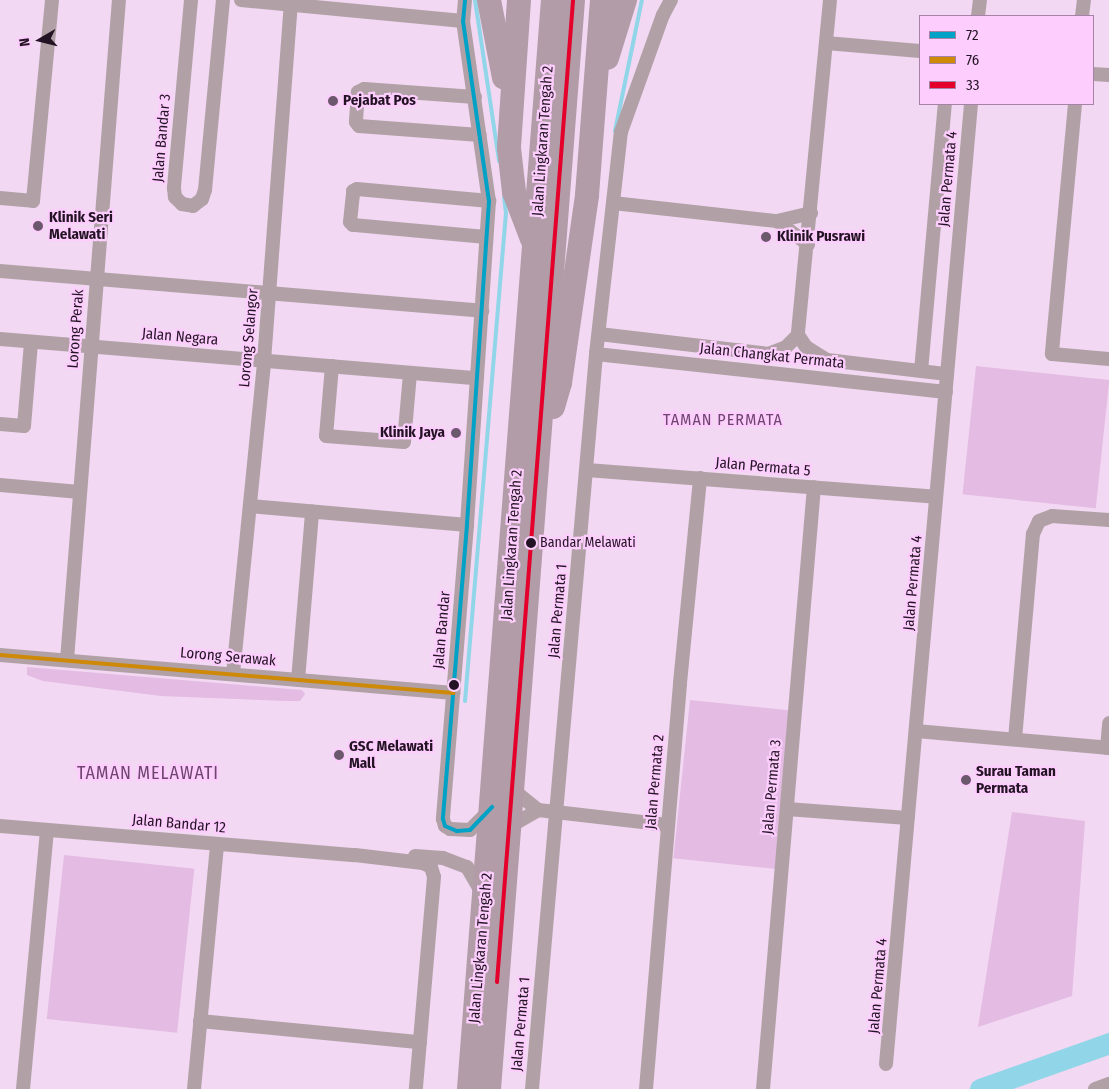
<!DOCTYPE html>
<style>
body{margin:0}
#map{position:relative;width:1109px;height:1089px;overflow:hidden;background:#f2d8f2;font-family:"Fira Sans Condensed",sans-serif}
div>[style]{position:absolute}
.green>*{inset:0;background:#e3bbe3;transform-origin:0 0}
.stream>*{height:4px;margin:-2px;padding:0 2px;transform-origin:2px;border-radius:2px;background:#90d6e8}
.river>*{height:21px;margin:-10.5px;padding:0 10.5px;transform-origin:10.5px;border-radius:10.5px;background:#90d6e8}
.street>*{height:14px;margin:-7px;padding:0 7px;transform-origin:7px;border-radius:7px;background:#b1a1a7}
.highway>*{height:24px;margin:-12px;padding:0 12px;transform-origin:12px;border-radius:12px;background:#b19ca8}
.bus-1>*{height:4px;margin:-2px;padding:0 2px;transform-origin:2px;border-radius:2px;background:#02a2c6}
.bus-2>*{height:4px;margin:-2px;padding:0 2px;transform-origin:2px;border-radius:2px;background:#cd8907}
.bus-3>*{height:4px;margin:-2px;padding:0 2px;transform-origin:2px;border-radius:2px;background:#e4002b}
.dots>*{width:14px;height:14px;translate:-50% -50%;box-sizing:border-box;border:2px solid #fdcefd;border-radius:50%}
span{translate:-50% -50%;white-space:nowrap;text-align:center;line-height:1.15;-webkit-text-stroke:4.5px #fdcefd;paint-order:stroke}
.bus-label{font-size:14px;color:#241324}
.left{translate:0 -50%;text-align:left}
.poi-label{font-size:15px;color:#241324;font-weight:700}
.right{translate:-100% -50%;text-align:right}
.street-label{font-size:15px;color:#241324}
.neighbourhood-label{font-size:16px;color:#6d456e;letter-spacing:1px}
.quarter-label{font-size:18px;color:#6d456e;letter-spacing:1px}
.legend{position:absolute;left:919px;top:15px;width:175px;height:90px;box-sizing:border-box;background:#fdcefd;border:1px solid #a683a6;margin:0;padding:6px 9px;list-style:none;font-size:15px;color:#241324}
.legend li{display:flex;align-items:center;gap:10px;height:25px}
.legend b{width:25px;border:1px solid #a683a6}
.north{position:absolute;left:15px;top:15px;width:50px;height:50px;-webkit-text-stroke:4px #fdcefd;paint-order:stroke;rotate:262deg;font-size:14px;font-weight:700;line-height:20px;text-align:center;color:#241324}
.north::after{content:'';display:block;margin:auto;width:18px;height:22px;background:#241324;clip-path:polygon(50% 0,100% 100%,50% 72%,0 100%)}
</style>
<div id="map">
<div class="green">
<i style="left:976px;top:366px;width:134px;height:129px;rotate:6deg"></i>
<i style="clip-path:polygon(27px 667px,302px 690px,305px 694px,300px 701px,287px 701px,161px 696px,43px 681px,27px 675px)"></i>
<i style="left:690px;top:700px;width:103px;height:159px;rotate:6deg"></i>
<i style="clip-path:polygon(1012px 812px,1085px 821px,1072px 996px,978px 1027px)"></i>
<i style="left:64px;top:855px;width:131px;height:165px;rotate:6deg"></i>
</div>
<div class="stream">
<i style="left:475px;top:0;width:163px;rotate:81.5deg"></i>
<i style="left:615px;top:131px;width:134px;rotate:-78.4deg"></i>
<i style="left:465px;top:701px;width:490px;rotate:-85.2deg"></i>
<i style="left:506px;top:213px;width:16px;rotate:-97deg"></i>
</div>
<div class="river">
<i style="left:980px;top:1089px;width:137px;rotate:-19.6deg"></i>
</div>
<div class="street">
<i style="left:191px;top:0;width:189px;rotate:95.2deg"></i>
<i style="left:174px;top:188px;width:9px;rotate:84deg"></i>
<i style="left:175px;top:197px;width:10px;rotate:45deg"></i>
<i style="left:182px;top:204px;width:11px;rotate:10deg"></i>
<i style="left:193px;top:206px;width:11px;rotate:-38deg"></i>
<i style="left:202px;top:199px;width:9px;rotate:-72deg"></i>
<i style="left:205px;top:190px;width:191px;rotate:-84.6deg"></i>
<i style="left:241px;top:0;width:223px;rotate:5.4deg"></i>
<i style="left:465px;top:0;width:21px;rotate:95deg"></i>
<i style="left:463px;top:21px;width:182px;rotate:81.8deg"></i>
<i style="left:489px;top:201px;width:325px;rotate:93.9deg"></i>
<i style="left:467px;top:525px;width:295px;rotate:94.7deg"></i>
<i style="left:443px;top:819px;width:7px;rotate:74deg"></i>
<i style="left:445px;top:826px;width:6px;rotate:31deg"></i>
<i style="left:450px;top:829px;width:20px;rotate:3deg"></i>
<i style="left:470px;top:830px;width:28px;rotate:-45deg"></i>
<i style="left:830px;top:0;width:337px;rotate:95.5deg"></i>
<i style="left:798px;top:335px;width:14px;rotate:56deg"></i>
<i style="left:806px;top:347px;width:25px;rotate:32deg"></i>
<i style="left:827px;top:360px;width:121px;rotate:6.7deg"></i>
<i style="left:978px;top:16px;width:16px;rotate:-83deg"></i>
<i style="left:1082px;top:16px;width:16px;rotate:-83deg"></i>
<i style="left:826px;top:43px;width:94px;rotate:4.9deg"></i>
<i style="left:1093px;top:74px;width:16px;rotate:4deg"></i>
<i style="left:475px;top:97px;width:111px;rotate:-175.9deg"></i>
<i style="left:364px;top:89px;width:7px;rotate:153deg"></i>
<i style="left:358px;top:92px;width:30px;rotate:94deg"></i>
<i style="left:356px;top:122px;width:5px;rotate:53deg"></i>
<i style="left:359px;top:126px;width:121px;rotate:4.3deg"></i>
<i style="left:1075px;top:104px;width:251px;rotate:95.3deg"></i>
<i style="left:1052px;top:354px;width:57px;rotate:5deg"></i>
<i style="left:0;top:198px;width:33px;rotate:5deg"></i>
<i style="left:33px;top:201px;width:202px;rotate:-84.6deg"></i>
<i style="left:613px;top:203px;width:165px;rotate:6.3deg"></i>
<i style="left:777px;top:221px;width:35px;rotate:-13deg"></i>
<i style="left:777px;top:221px;width:39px;rotate:37deg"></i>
<i style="left:486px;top:237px;width:134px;rotate:-174.8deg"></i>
<i style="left:353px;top:225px;width:4px;rotate:-135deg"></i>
<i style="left:350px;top:222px;width:31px;rotate:-84deg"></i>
<i style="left:353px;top:191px;width:4px;rotate:-27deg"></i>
<i style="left:357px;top:189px;width:133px;rotate:5.2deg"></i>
<i style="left:0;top:271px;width:484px;rotate:4.7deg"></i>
<i style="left:599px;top:334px;width:170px;rotate:6.7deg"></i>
<i style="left:768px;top:354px;width:19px;rotate:-21deg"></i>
<i style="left:786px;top:347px;width:17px;rotate:-45deg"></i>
<i style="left:0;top:339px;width:478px;rotate:4.7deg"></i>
<i style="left:596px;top:354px;width:352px;rotate:6.2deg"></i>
<i style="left:332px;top:366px;width:70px;rotate:94.9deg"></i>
<i style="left:326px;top:436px;width:78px;rotate:4.4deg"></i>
<i style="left:404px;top:442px;width:69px;rotate:-85deg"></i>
<i style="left:921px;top:371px;width:268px;rotate:-84.9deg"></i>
<i style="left:0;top:424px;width:24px;rotate:5deg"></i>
<i style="left:24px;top:426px;width:84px;rotate:-85.2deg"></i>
<i style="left:587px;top:470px;width:350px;rotate:4.4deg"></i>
<i style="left:0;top:485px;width:80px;rotate:5deg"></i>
<i style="left:250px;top:506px;width:218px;rotate:5deg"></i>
<i style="left:0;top:655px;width:455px;rotate:4.8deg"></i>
<i style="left:67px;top:660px;width:662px;rotate:-85.5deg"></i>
<i style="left:233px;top:674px;width:315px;rotate:-84.3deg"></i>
<i style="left:264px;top:361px;width:357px;rotate:-85.7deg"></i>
<i style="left:298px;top:680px;width:169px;rotate:-85.2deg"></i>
<i style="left:916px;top:731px;width:194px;rotate:5deg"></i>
<i style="left:1015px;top:739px;width:206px;rotate:-85deg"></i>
<i style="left:1033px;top:534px;width:14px;rotate:-65deg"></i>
<i style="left:1039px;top:521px;width:14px;rotate:-21deg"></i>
<i style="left:1052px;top:516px;width:57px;rotate:4deg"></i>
<i style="left:1107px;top:748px;width:25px;rotate:-85deg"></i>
<i style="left:512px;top:789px;width:33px;rotate:39deg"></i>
<i style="left:787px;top:809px;width:121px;rotate:4.3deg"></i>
<i style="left:538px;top:810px;width:131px;rotate:6.6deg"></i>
<i style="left:0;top:826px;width:356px;rotate:4.7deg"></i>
<i style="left:355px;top:855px;width:68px;rotate:6.7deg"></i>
<i style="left:423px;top:863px;width:9px;rotate:27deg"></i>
<i style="left:431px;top:867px;width:10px;rotate:73deg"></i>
<i style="left:434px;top:877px;width:213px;rotate:94.9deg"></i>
<i style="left:509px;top:827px;width:34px;rotate:-30deg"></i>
<i style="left:415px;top:856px;width:28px;rotate:4deg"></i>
<i style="left:443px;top:858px;width:26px;rotate:21deg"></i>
<i style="left:467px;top:867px;width:30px;rotate:60deg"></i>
<i style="left:200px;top:1021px;width:221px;rotate:5.5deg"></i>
<i style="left:886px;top:1064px;width:964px;rotate:-84.94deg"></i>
<i style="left:23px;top:1089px;width:260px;rotate:-84.7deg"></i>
<i style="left:194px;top:1089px;width:246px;rotate:-84.6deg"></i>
<i style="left:532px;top:1089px;width:738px;rotate:-85.02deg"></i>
<i style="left:596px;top:354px;width:223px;rotate:-83.6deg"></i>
<i style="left:621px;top:132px;width:124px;rotate:-70.3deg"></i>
<i style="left:663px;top:15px;width:17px;rotate:-62deg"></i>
<i style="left:646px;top:1089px;width:407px;rotate:-85.2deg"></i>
<i style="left:680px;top:683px;width:206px;rotate:-84.4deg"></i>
<i style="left:763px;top:1089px;width:604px;rotate:-85.16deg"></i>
<i style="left:1095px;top:1089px;width:15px;rotate:-20deg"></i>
</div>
<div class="highway">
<i style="left:489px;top:0;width:79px;rotate:79.1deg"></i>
<i style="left:519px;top:0;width:148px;rotate:93.9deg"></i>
<i style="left:509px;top:148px;width:44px;rotate:83.5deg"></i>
<i style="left:514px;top:192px;width:50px;rotate:69deg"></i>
<i style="left:607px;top:58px;width:61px;rotate:-72.8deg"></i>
<i style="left:553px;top:407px;width:25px;rotate:-74deg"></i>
<i style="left:560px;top:383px;width:190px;rotate:-81.8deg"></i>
<i style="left:587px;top:195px;width:196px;rotate:-85.6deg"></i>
<i style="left:469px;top:1089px;width:1092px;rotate:-85.59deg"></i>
<i style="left:489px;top:1089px;width:1092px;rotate:-85.59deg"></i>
</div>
<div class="bus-1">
<i style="left:465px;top:0;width:21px;rotate:95deg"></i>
<i style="left:463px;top:21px;width:182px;rotate:81.8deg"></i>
<i style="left:489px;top:201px;width:325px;rotate:93.9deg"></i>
<i style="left:467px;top:525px;width:295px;rotate:94.7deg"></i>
<i style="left:443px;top:819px;width:7px;rotate:74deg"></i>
<i style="left:445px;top:826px;width:13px;rotate:23deg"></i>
<i style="left:457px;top:831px;width:13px;rotate:-4deg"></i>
<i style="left:470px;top:830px;width:32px;rotate:-46deg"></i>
</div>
<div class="bus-2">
<i style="left:0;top:655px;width:455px;rotate:4.8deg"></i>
</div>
<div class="bus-3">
<i style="left:497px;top:982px;width:985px;rotate:-85.57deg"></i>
</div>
<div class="dots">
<i style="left:333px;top:101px;background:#6c586c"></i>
<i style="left:38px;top:226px;background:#6c586c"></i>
<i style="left:766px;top:237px;background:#6c586c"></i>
<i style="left:456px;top:433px;background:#6c586c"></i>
<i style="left:531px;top:543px;background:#241324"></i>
<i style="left:454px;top:685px;background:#241324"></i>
<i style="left:339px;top:755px;background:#6c586c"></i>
<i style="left:966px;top:780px;background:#6c586c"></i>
</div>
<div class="bus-label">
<span class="left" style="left:540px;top:543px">Bandar Melawati</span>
</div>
<div class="poi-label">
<span class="left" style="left:343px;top:101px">Pejabat Pos</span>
<span class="left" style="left:49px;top:226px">Klinik Seri<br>Melawati</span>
<span class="left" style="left:777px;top:237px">Klinik Pusrawi</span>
<span class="right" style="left:445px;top:433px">Klinik Jaya</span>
<span class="left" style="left:349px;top:755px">GSC Melawati<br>Mall</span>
<span class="left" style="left:976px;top:780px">Surau Taman<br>Permata</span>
</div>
<div class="street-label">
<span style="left:162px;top:138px;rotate:-85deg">Jalan Bandar 3</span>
<span style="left:543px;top:141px;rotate:-86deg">Jalan Lingkaran Tengah 2</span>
<span style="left:948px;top:179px;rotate:-85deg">Jalan Permata 4</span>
<span style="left:76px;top:329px;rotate:-86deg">Lorong Perak</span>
<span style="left:180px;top:337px;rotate:5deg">Jalan Negara</span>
<span style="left:249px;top:338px;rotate:-85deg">Lorong Selangor</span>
<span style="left:772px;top:356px;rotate:6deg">Jalan Changkat Permata</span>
<span style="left:763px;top:467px;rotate:5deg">Jalan Permata 5</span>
<span style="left:512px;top:545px;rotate:-86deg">Jalan Lingkaran Tengah 2</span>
<span style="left:913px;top:583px;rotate:-85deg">Jalan Permata 4</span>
<span style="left:558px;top:611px;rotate:-85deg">Jalan Permata 1</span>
<span style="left:442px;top:630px;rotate:-85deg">Jalan Bandar</span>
<span style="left:228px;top:657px;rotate:5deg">Lorong Serawak</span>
<span style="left:655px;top:782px;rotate:-85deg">Jalan Permata 2</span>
<span style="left:772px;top:787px;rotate:-85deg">Jalan Permata 3</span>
<span style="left:179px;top:824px;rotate:5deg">Jalan Bandar 12</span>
<span style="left:481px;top:948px;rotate:-85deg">Jalan Lingkaran Tengah 2</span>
<span style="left:878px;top:986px;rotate:-85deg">Jalan Permata 4</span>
<span style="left:521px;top:1024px;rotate:-85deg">Jalan Permata 1</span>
</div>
<div class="neighbourhood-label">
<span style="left:723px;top:420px">TAMAN PERMATA</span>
</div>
<div class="quarter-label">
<span style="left:148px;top:773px">TAMAN MELAWATI</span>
</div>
<ul class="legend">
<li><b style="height:6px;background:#02a2c6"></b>72</li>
<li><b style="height:6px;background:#cd8907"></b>76</li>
<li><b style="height:6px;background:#e4002b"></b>33</li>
</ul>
<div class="north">N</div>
</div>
